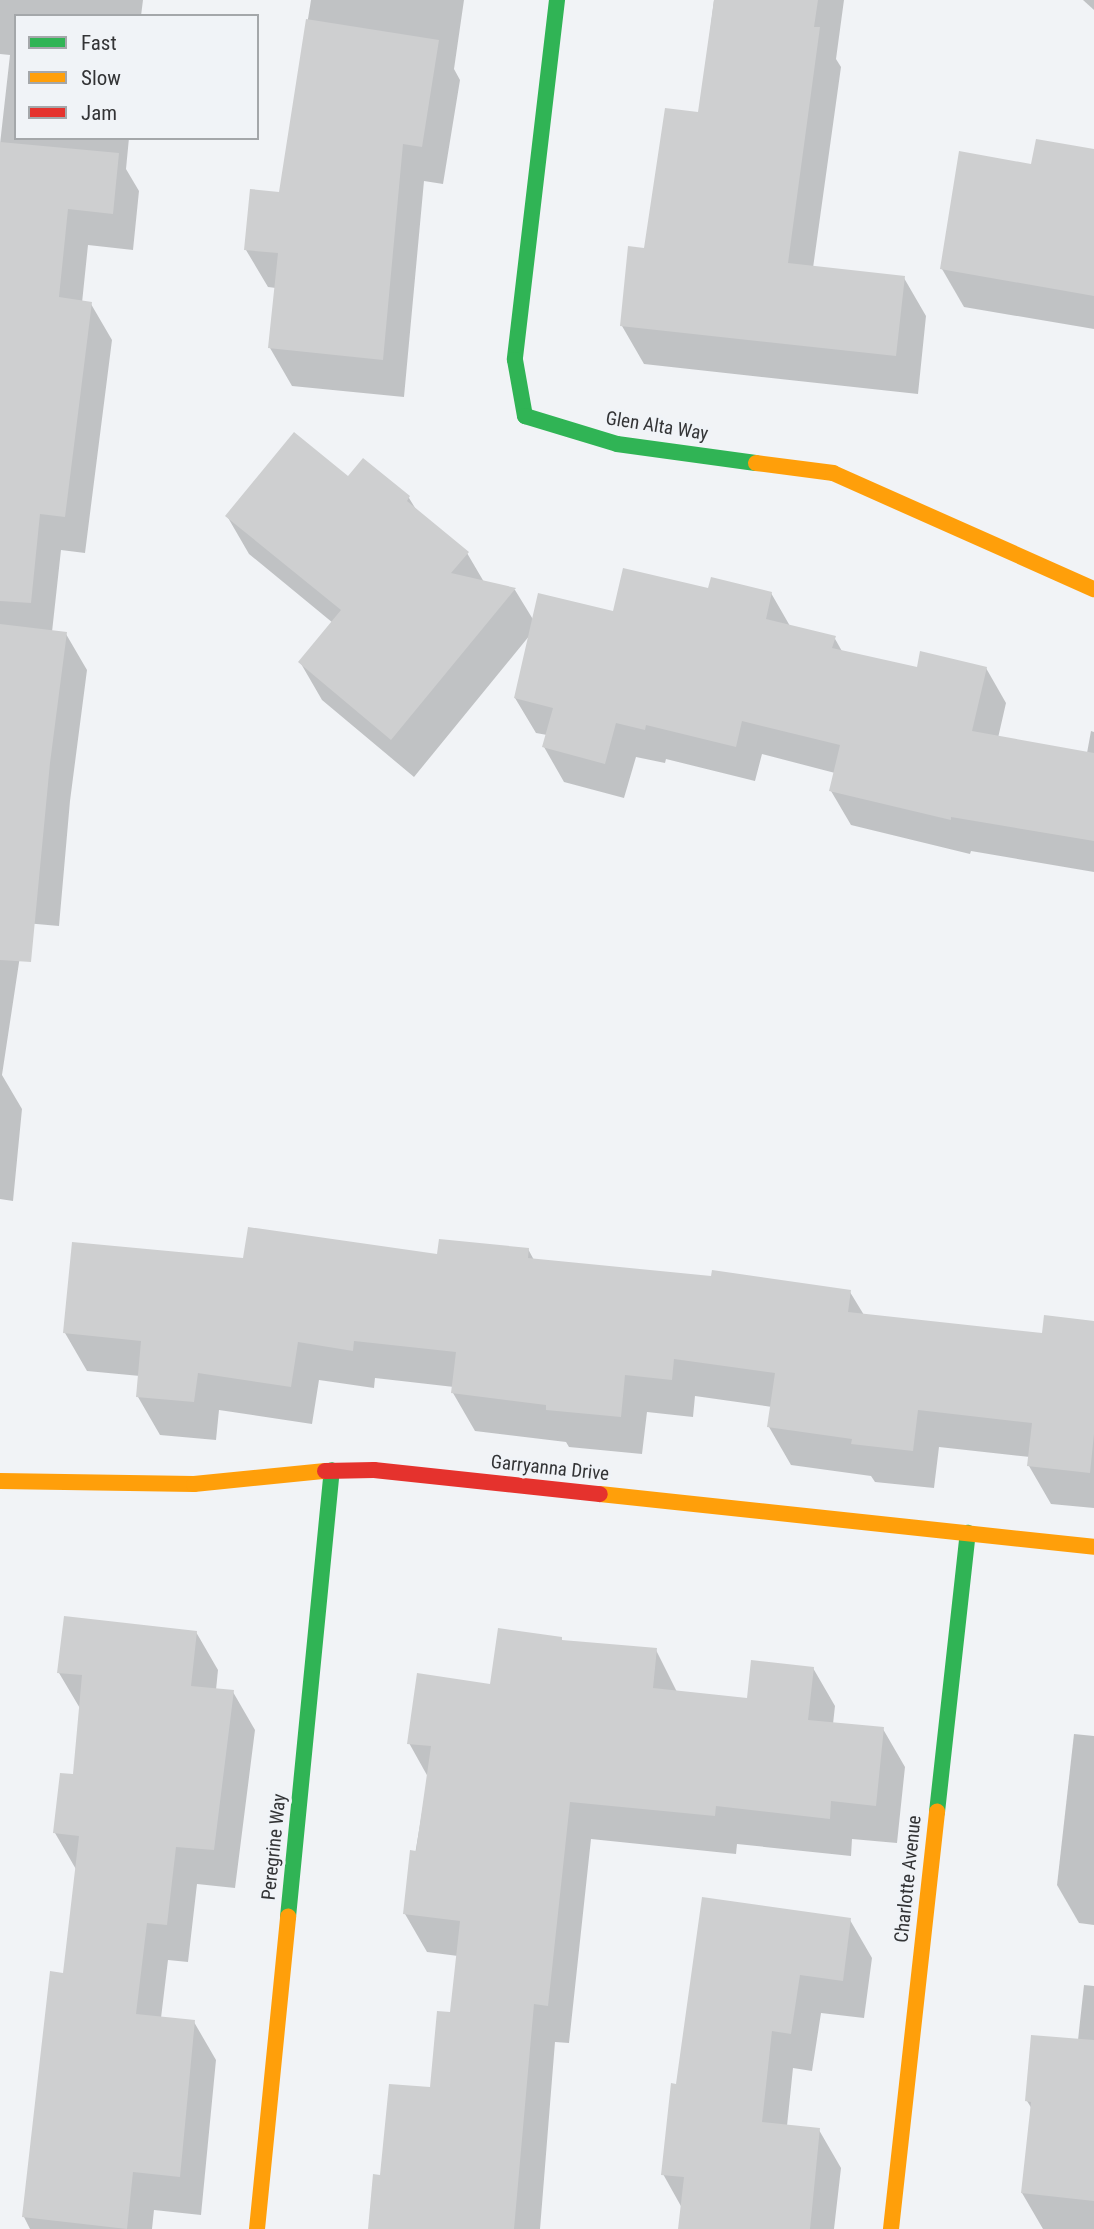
<!DOCTYPE html>
<style>
body{margin:0}
#map{position:relative;width:1094px;height:2229px;overflow:hidden;background:#f1f3f6;font-family:"Roboto Condensed",sans-serif}
div>[style]{position:absolute}
.shadow>*{inset:0;background:#0003}
.building>*{inset:0;background:#cecfd0}
.fast>*{height:16px;margin:-8px;padding:0 8px;transform-origin:8px;border-radius:8px;background:#30b455}
.slow>*{height:16px;margin:-8px;padding:0 8px;transform-origin:8px;border-radius:8px;background:#ff9f0a}
.jam>*{height:16px;margin:-8px;padding:0 8px;transform-origin:8px;border-radius:8px;background:#e5322d}
span{translate:-50% -50%;white-space:nowrap;text-align:center;line-height:1.15;-webkit-text-stroke:6px #f0f3f7;paint-order:stroke}
.street-label{font-size:19px;color:#333436}
.legend{position:absolute;left:14px;top:14px;width:245px;height:126px;box-sizing:border-box;background:#f0f3f7;border:2px solid #a4a7aa;margin:0;padding:9px 12px;list-style:none;font-size:21px;color:#333436}
.legend li{display:flex;align-items:center;gap:14px;height:35px}
.legend b{width:35px;border:2px solid #a4a7aa}
</style>
<div id="map">
<div class="shadow">
<i style="clip-path:polygon(0 0,143px 0,141px 16px,16px 16px,16px 138px,129px 138px,126px 169px,139px 191px,133px 250px,88px 245px,82px 303px,91px 304px,112px 340px,85px 553px,61px 550px,52px 632px,66px 634px,87px 670px,70px 801px,59px 926px,25px 923px,2px 1075px,22px 1109px,13px 1201px,0 1199px,0 144px,10px 55px,0 54px)"></i>
<i style="clip-path:polygon(311px 0,464px 0,454px 69px,460px 80px,443px 184px,424px 181px,404px 397px,292px 386px,270px 348px,276px 288px,268px 287px,246px 250px,280px 194px)"></i>
<i style="clip-path:polygon(714px 0,844px 0,836px 59px,841px 67px,813px 268px,904px 278px,926px 316px,918px 394px,644px 364px,622px 326px,646px 250px,700px 114px)"></i>
<i style="clip-path:polygon(1083px 0,1094px 0,1094px 10px)"></i>
<i style="clip-path:polygon(1094px 151px,1094px 329px,964px 307px,942px 269px,1033px 166px)"></i>
<i style="clip-path:polygon(348px 479px,409px 498px,417px 511px,467px 553px,484px 582px,515px 590px,534px 621px,615px 613px,709px 590px,771px 593px,790px 626px,834px 637px,843px 653px,918px 669px,986px 668px,1006px 703px,998px 738px,1087px 753px,1091px 731px,1094px 732px,1094px 872px,971px 851px,970px 854px,851px 825px,831px 791px,835px 773px,762px 754px,755px 781px,666px 759px,665px 763px,636px 757px,624px 798px,564px 782px,544px 747px,547px 735px,536px 733px,515px 698px,530px 635px,414px 777px,322px 700px,300px 662px,333px 623px,249px 554px,227px 516px)"></i>
<i style="clip-path:polygon(528px 1249px,534px 1260px,850px 1292px,864px 1315px,1044px 1335px,1094px 1322px,1094px 1508px,1051px 1504px,1029px 1466px,1030px 1457px,939px 1447px,934px 1488px,875px 1482px,871px 1476px,791px 1465px,769px 1427px,772px 1407px,695px 1396px,693px 1417px,647px 1412px,642px 1454px,569px 1447px,566px 1442px,475px 1431px,453px 1393px,454px 1387px,375px 1378px,374px 1388px,319px 1380px,312px 1424px,219px 1410px,216px 1440px,160px 1435px,138px 1397px,140px 1376px,87px 1371px,65px 1333px,245px 1260px,439px 1256px)"></i>
<i style="clip-path:polygon(196px 1632px,218px 1670px,216px 1690px,233px 1692px,255px 1730px,235px 1888px,197px 1884px,188px 1962px,168px 1960px,161px 2018px,194px 2022px,216px 2060px,201px 2215px,154px 2210px,152px 2229px,30px 2229px,24px 2217px,65px 1975px,77px 1871px,55px 1833px,74px 1776px,81px 1710px,59px 1673px)"></i>
<i style="clip-path:polygon(563px 1641px,656px 1650px,677px 1692px,749px 1700px,813px 1668px,835px 1706px,833px 1724px,883px 1729px,905px 1767px,897px 1843px,852px 1839px,851px 1856px,737px 1844px,736px 1854px,591px 1839px,569px 2043px,555px 2042px,540px 2229px,369px 2229px,381px 2177px,431px 2089px,452px 2014px,458px 1956px,427px 1952px,405px 1914px,428px 1777px,409px 1743px,491px 1686px)"></i>
<i style="clip-path:polygon(1074px 1734px,1094px 1736px,1094px 1925px,1079px 1923px,1057px 1885px)"></i>
<i style="clip-path:polygon(850px 1920px,872px 1958px,864px 2018px,821px 2013px,812px 2071px,793px 2068px,787px 2126px,819px 2130px,841px 2168px,834px 2229px,680px 2229px,682px 2208px,663px 2174px,677px 2086px)"></i>
<i style="clip-path:polygon(1084px 1985px,1094px 1986px,1094px 2229px,1043px 2229px,1022px 2193px,1032px 2109px,1027px 2101px,1078px 2040px)"></i>
</div>
<div class="building">
<i style="clip-path:polygon(714px 0,818px 0,814px 27px,820px 27px,788px 263px,905px 276px,896px 356px,620px 326px,628px 246px,644px 248px,665px 108px,698px 112px)"></i>
<i style="clip-path:polygon(306px 19px,439px 40px,422px 147px,403px 144px,383px 360px,268px 348px,278px 253px,244px 250px,250px 189px,279px 192px)"></i>
<i style="clip-path:polygon(1036px 139px,1094px 149px,1094px 296px,940px 269px,959px 151px,1031px 164px)"></i>
<i style="clip-path:polygon(0 142px,119px 153px,113px 214px,68px 209px,59px 297px,92px 302px,65px 517px,40px 514px,31px 603px,0 601px)"></i>
<i style="clip-path:polygon(294px 432px,348px 476px,363px 458px,410px 496px,407px 501px,469px 552px,451px 573px,516px 588px,391px 740px,298px 662px,341px 610px,225px 516px)"></i>
<i style="clip-path:polygon(623px 568px,708px 588px,711px 577px,772px 592px,766px 619px,836px 636px,832px 648px,917px 667px,920px 651px,987px 667px,972px 731px,1094px 753px,1094px 841px,951px 817px,951px 820px,829px 791px,840px 745px,742px 721px,736px 747px,646px 725px,645px 730px,616px 723px,605px 764px,542px 747px,553px 708px,514px 698px,538px 593px,613px 611px)"></i>
<i style="clip-path:polygon(0 624px,67px 632px,50px 763px,31px 962px,0 960px)"></i>
<i style="clip-path:polygon(248px 1227px,437px 1254px,439px 1239px,529px 1248px,528px 1258px,711px 1276px,712px 1270px,851px 1290px,848px 1312px,1042px 1333px,1044px 1315px,1094px 1321px,1094px 1434px,1090px 1473px,1027px 1466px,1032px 1423px,918px 1410px,913px 1451px,851px 1444px,852px 1439px,767px 1427px,775px 1373px,674px 1359px,672px 1380px,625px 1375px,621px 1417px,546px 1410px,546px 1405px,451px 1393px,456px 1352px,354px 1341px,353px 1351px,298px 1342px,291px 1387px,198px 1373px,194px 1402px,136px 1397px,141px 1341px,63px 1333px,72px 1242px,243px 1258px)"></i>
<i style="clip-path:polygon(64px 1616px,197px 1631px,191px 1686px,234px 1690px,214px 1850px,176px 1847px,167px 1925px,147px 1923px,136px 2014px,195px 2020px,180px 2177px,133px 2172px,127px 2229px,22px 2217px,50px 1971px,63px 1973px,79px 1836px,53px 1833px,60px 1773px,73px 1774px,82px 1675px,57px 1673px)"></i>
<i style="clip-path:polygon(498px 1628px,562px 1637px,562px 1640px,657px 1648px,653px 1688px,747px 1698px,751px 1660px,814px 1667px,808px 1720px,884px 1727px,876px 1806px,831px 1801px,830px 1819px,716px 1806px,715px 1816px,570px 1802px,548px 2006px,534px 2004px,514px 2229px,368px 2229px,373px 2174px,380px 2175px,389px 2084px,430px 2087px,437px 2011px,450px 2012px,460px 1921px,403px 1914px,410px 1850px,416px 1851px,431px 1746px,407px 1744px,417px 1673px,490px 1684px)"></i>
<i style="clip-path:polygon(702px 1897px,851px 1918px,843px 1981px,800px 1975px,791px 2034px,772px 2031px,762px 2122px,820px 2128px,810px 2229px,678px 2229px,684px 2177px,661px 2175px,671px 2083px,676px 2084px)"></i>
<i style="clip-path:polygon(1031px 2035px,1094px 2040px,1094px 2201px,1021px 2193px,1031px 2102px,1025px 2101px)"></i>
</div>
<div class="fast">
<i style="left:557px;top:0;width:362px;rotate:96.7deg"></i>
<i style="left:515px;top:360px;width:57px;rotate:79.9deg"></i>
<i style="left:525px;top:416px;width:96px;rotate:16.9deg"></i>
<i style="left:617px;top:444px;width:140px;rotate:7.8deg"></i>
<i style="left:937px;top:1812px;width:281px;rotate:-83.7deg"></i>
<i style="left:288px;top:1917px;width:449px;rotate:-84.4deg"></i>
</div>
<div class="slow">
<i style="left:756px;top:463px;width:78px;rotate:7.4deg"></i>
<i style="left:833px;top:473px;width:286px;rotate:24deg"></i>
<i style="left:0;top:1481px;width:194px;rotate:0.9deg"></i>
<i style="left:194px;top:1484px;width:132px;rotate:-5.7deg"></i>
<i style="left:600px;top:1494px;width:497px;rotate:6.1deg"></i>
<i style="left:257px;top:2229px;width:314px;rotate:-84.3deg"></i>
<i style="left:891px;top:2229px;width:420px;rotate:-83.7deg"></i>
</div>
<div class="jam">
<i style="left:325px;top:1471px;width:49px;rotate:-1.2deg"></i>
<i style="left:374px;top:1470px;width:227px;rotate:6.1deg"></i>
</div>
<div class="street-label">
<span style="left:657px;top:426px;rotate:9deg">Glen Alta Way</span>
<span style="left:550px;top:1468px;rotate:6deg">Garryanna Drive</span>
<span style="left:274px;top:1847px;rotate:-84deg">Peregrine Way</span>
<span style="left:908px;top:1879px;rotate:-84deg">Charlotte Avenue</span>
</div>
<ul class="legend">
<li><b style="height:9px;background:#30b455"></b>Fast</li>
<li><b style="height:9px;background:#ff9f0a"></b>Slow</li>
<li><b style="height:9px;background:#e5322d"></b>Jam</li>
</ul>
</div>
